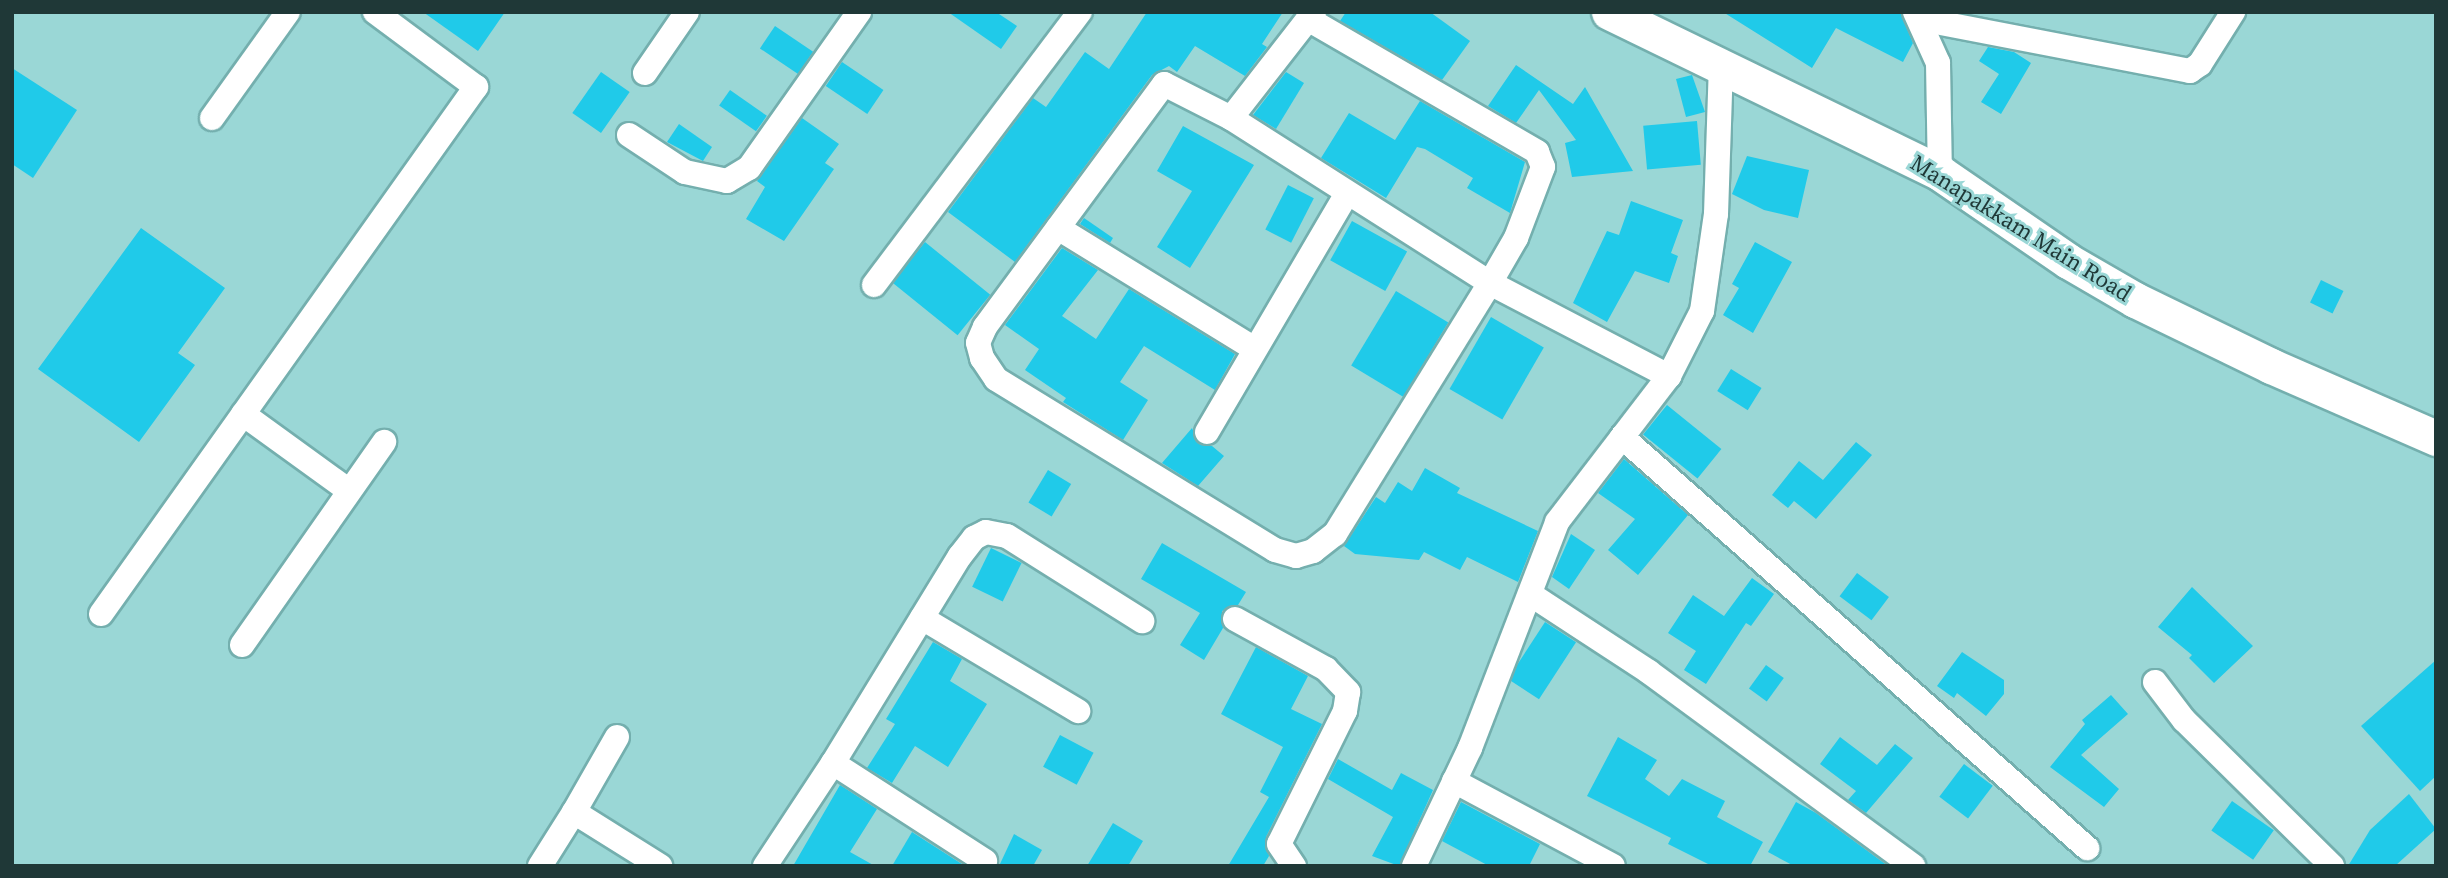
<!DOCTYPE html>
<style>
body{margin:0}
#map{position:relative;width:2448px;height:878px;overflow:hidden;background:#9ad7d6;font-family:"Source Serif 4",serif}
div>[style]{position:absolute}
.building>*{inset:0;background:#20cae9;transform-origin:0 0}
.roads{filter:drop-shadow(2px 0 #74afae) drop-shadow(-2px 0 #74afae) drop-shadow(0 2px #74afae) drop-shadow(0 -2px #74afae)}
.street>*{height:24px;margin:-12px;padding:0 12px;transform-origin:12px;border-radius:12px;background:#fff}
.secondary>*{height:35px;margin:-17.5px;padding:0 17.5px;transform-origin:17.5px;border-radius:17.5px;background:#fff}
span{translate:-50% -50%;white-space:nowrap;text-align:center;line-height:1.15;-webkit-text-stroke:6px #9ad7d6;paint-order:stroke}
.street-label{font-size:23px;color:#1f3837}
.frame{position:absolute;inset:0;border:14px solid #1f3837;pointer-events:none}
</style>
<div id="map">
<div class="building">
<i style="clip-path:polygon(423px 12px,505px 12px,478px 51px)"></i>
<i style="clip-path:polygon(948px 12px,996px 12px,1017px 26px,1001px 49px)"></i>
<i style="clip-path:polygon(1147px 12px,1283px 12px,1262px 44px,1267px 47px,1245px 76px,1195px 46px,1177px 72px,1169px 66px,1152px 75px,1015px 262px,948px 212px,1033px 98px,1046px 107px,1085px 52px,1109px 69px)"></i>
<i style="clip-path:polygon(1346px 12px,1430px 12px,1470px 41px,1442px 80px,1340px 21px)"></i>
<i style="clip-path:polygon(1723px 12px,1900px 12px,1913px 43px,1903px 62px,1836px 28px,1812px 68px)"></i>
<i style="left:775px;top:26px;width:46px;height:27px;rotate:34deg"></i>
<i style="clip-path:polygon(1988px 47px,2014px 52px,2031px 63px,2001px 114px,1981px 102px,1999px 74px,1979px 61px)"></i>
<i style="left:842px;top:62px;width:50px;height:29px;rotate:34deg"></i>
<i style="clip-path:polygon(1516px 65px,1573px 104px,1585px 87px,1633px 171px,1572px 177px,1565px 143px,1576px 140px,1539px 90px,1516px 123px,1488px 106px)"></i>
<i style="clip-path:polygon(12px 68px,77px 110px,33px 178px,12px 164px)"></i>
<i style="left:601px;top:72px;width:35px;height:50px;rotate:35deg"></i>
<i style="clip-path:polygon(1286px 72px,1304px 83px,1276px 129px,1253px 115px)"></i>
<i style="clip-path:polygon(1692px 75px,1705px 112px,1686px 117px,1676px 79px)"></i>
<i style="left:730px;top:90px;width:45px;height:19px;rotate:35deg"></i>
<i style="clip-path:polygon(1420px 101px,1525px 162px,1510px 213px,1467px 188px,1473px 178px,1425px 149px,1417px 147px,1386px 198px,1321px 158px,1349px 113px,1395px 140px)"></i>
<i style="clip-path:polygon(802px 118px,839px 144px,825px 163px,834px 169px,784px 241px,746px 219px,765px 187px,757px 181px)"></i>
<i style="left:1697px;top:121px;width:44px;height:54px;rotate:85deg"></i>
<i style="clip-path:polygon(679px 124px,712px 147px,703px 161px,667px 142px)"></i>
<i style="clip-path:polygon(1183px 126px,1254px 165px,1190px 268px,1157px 247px,1192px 191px,1157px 171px)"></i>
<i style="clip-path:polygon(1747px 156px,1809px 170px,1798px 218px,1764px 210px,1732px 194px)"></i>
<i style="left:1288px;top:185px;width:29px;height:50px;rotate:27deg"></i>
<i style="clip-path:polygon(1631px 201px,1683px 220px,1671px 253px,1678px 256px,1669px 283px,1635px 271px,1607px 322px,1573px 303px,1607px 231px,1619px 235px)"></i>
<i style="clip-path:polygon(1084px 218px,1113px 238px,1110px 243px,1080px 224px)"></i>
<i style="left:1352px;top:221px;width:63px;height:45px;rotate:29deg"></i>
<i style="clip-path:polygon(141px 228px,225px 288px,178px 353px,195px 365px,139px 442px,38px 369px)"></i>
<i style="left:925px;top:242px;width:84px;height:52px;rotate:39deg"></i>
<i style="clip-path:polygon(1755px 242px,1792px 262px,1753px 333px,1723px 315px,1739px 288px,1732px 284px)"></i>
<i style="clip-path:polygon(1062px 248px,1098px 270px,1062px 316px,1096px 339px,1129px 289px,1235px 354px,1215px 390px,1144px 346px,1120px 382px,1148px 400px,1123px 440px,1063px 402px,1066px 398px,1025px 370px,1039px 349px,1005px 325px)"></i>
<i style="left:2321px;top:280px;width:25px;height:25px;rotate:26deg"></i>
<i style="left:1396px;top:291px;width:61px;height:87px;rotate:31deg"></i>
<i style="left:1491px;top:317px;width:61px;height:83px;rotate:30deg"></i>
<i style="left:1731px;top:369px;width:36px;height:26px;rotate:32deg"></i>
<i style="left:1667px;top:405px;width:70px;height:38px;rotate:39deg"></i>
<i style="clip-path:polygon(1192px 428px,1199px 444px,1212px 446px,1224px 456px,1198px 486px,1162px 463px)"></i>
<i style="clip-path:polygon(1856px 442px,1872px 455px,1816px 519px,1794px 501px,1788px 508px,1772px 495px,1799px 461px,1823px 480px)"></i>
<i style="clip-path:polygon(1624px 459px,1688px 515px,1638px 575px,1608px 550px,1635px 519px,1598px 493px)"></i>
<i style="clip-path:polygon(1425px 468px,1460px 488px,1457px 493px,1538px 531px,1518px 582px,1467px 557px,1460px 570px,1424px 552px,1419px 560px,1355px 554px,1344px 546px,1376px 497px,1385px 503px,1398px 482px,1412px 491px)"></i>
<i style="left:1048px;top:470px;width:27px;height:38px;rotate:31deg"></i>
<i style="clip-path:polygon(1571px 534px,1595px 550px,1569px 589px,1552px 577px)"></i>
<i style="clip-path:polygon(1162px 543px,1246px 592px,1238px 605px,1222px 611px,1223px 628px,1204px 660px,1180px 645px,1200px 613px,1141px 579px)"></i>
<i style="left:991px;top:548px;width:34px;height:43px;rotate:26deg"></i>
<i style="left:1857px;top:573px;width:40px;height:29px;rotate:37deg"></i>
<i style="clip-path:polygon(1752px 578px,1774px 594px,1751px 626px,1746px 623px,1706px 684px,1684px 670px,1696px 651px,1668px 633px,1693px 595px,1724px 616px)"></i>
<i style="clip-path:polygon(2192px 587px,2253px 646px,2214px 683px,2189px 658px,2192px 655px,2158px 627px)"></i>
<i style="left:1545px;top:622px;width:37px;height:68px;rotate:33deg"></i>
<i style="clip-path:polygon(933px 642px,962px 659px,950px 681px,987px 704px,948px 767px,915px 746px,892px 783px,867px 768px,895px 724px,886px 719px)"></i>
<i style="clip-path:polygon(1256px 647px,1308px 676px,1291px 709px,1322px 724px,1266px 837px,1269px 856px,1263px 866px,1228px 866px,1269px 797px,1260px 792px,1283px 747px,1221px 714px)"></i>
<i style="clip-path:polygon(1962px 652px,2004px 680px,2004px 694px,1986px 716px,1957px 693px,1954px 698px,1937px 686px)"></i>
<i style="clip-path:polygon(2436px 660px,2436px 776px,2420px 791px,2361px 726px)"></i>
<i style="left:1766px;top:665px;width:22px;height:29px;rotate:36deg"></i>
<i style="clip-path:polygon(2111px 695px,2128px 714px,2081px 755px,2119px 789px,2104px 807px,2050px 767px,2085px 724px,2082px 720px)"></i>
<i style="left:1060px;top:735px;width:38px;height:36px;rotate:28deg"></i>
<i style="clip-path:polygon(1618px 737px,1657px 760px,1645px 779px,1669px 796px,1682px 779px,1725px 801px,1717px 817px,1763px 842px,1750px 866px,1712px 866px,1668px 844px,1671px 838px,1587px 796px)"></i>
<i style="clip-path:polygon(1840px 737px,1877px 765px,1895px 744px,1913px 758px,1866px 813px,1848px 800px,1856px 791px,1820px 764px)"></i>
<i style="clip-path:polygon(1338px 759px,1392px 790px,1401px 773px,1433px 790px,1399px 866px,1372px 856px,1393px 817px,1328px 779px)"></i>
<i style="left:1964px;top:764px;width:36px;height:41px;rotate:37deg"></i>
<i style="clip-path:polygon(840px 785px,877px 809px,850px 852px,875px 866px,793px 866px)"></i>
<i style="clip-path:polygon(2409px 794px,2436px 829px,2395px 866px,2348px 866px,2370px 830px)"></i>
<i style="left:2232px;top:801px;width:51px;height:36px;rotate:35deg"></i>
<i style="clip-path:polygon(1461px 802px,1540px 844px,1529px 866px,1489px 866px,1442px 841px)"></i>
<i style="clip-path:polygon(1796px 802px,1816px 813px,1888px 866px,1794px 866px,1768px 852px)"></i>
<i style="clip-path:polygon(1113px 823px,1143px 841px,1128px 866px,1087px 866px)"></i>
<i style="clip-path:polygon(912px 832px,965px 866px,892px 866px)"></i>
<i style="clip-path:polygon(1014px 834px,1042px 850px,1033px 866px,999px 866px)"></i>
</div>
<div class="roads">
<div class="street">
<i style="left:1915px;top:12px;width:56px;rotate:65.7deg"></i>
<i style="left:1938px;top:63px;width:110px;rotate:89deg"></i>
<i style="left:1308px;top:19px;width:265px;rotate:30.1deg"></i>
<i style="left:1537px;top:152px;width:16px;rotate:68deg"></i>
<i style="left:1543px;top:167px;width:76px;rotate:110.8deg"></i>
<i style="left:1516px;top:238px;width:52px;rotate:120deg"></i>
<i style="left:1490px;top:283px;width:307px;rotate:-147.5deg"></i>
<i style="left:1231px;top:118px;width:125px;rotate:-52.1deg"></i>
<i style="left:1308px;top:19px;width:9px;rotate:-49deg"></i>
<i style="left:1920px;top:19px;width:275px;rotate:10.9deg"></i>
<i style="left:2190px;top:71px;width:12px;rotate:-35deg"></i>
<i style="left:2200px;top:64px;width:62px;rotate:-57.6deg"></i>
<i style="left:645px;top:73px;width:74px;rotate:-55.5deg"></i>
<i style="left:212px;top:118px;width:130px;rotate:-54.4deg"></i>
<i style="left:1231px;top:118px;width:75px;rotate:-153.1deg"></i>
<i style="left:1164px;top:84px;width:302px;rotate:126.4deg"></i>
<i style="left:985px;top:327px;width:17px;rotate:114deg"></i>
<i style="left:978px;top:343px;width:16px;rotate:75deg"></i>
<i style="left:982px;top:358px;width:25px;rotate:56deg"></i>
<i style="left:996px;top:379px;width:327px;rotate:31.5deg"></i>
<i style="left:1275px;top:550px;width:22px;rotate:16deg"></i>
<i style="left:1296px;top:556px;width:18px;rotate:-16deg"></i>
<i style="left:1313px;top:551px;width:28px;rotate:-38deg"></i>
<i style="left:1335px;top:534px;width:295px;rotate:-58.3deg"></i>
<i style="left:1490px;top:283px;width:202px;rotate:27.5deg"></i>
<i style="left:1669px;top:376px;width:73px;rotate:-63.1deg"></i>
<i style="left:1702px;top:311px;width:98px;rotate:-81.8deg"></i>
<i style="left:1716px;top:214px;width:147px;rotate:-88.1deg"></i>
<i style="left:629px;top:135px;width:67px;rotate:33.5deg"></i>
<i style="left:685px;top:172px;width:43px;rotate:12.1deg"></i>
<i style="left:727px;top:181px;width:26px;rotate:-31deg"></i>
<i style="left:749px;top:168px;width:191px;rotate:-54.8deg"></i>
<i style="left:1058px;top:228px;width:231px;rotate:31.6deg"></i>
<i style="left:874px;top:285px;width:342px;rotate:-53deg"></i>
<i style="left:243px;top:414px;width:130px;rotate:35.9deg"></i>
<i style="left:1207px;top:432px;width:277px;rotate:-59.6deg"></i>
<i style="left:1622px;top:437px;width:621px;rotate:41.47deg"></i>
<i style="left:1530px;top:594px;width:142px;rotate:33.2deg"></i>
<i style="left:1649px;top:672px;width:328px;rotate:36.3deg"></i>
<i style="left:101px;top:614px;width:647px;rotate:-54.57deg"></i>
<i style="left:476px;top:87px;width:126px;rotate:-143.4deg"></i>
<i style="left:922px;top:618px;width:182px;rotate:30.8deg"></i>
<i style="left:1235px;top:619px;width:104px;rotate:28.8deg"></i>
<i style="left:1326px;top:669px;width:32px;rotate:46deg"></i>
<i style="left:1348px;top:692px;width:19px;rotate:99deg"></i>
<i style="left:1345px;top:711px;width:148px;rotate:116.4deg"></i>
<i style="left:1279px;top:844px;width:27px;rotate:56deg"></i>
<i style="left:242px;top:645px;width:248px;rotate:-55deg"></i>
<i style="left:2155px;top:682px;width:48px;rotate:52.7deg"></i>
<i style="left:2184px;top:720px;width:208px;rotate:44.6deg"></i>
<i style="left:617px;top:737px;width:86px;rotate:119.8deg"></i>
<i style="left:574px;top:812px;width:102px;rotate:32.1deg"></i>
<i style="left:833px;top:763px;width:243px;rotate:-58.5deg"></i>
<i style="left:960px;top:556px;width:23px;rotate:-52deg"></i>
<i style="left:974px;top:538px;width:13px;rotate:-27deg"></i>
<i style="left:986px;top:532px;width:21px;rotate:11deg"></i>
<i style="left:1007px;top:536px;width:160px;rotate:32.2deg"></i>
<i style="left:1454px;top:781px;width:180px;rotate:28.1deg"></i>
<i style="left:540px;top:866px;width:64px;rotate:-57.8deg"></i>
<i style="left:765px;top:866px;width:123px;rotate:-56.6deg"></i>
<i style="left:833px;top:763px;width:181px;rotate:32.8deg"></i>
<i style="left:1414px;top:866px;width:131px;rotate:-64.6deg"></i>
<i style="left:1470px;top:748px;width:242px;rotate:-68.9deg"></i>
<i style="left:1557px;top:522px;width:184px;rotate:-52.5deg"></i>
</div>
<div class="secondary">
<i style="left:1609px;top:12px;width:368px;rotate:25.9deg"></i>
<i style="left:1940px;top:173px;width:155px;rotate:34.5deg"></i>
<i style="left:2068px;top:261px;width:78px;rotate:30.2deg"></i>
<i style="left:2135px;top:300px;width:151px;rotate:25.9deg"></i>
<i style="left:2271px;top:366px;width:180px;rotate:23.6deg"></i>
</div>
</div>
<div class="street-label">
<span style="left:2021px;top:228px;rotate:32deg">Manapakkam Main Road</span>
</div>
<div class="frame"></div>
</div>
